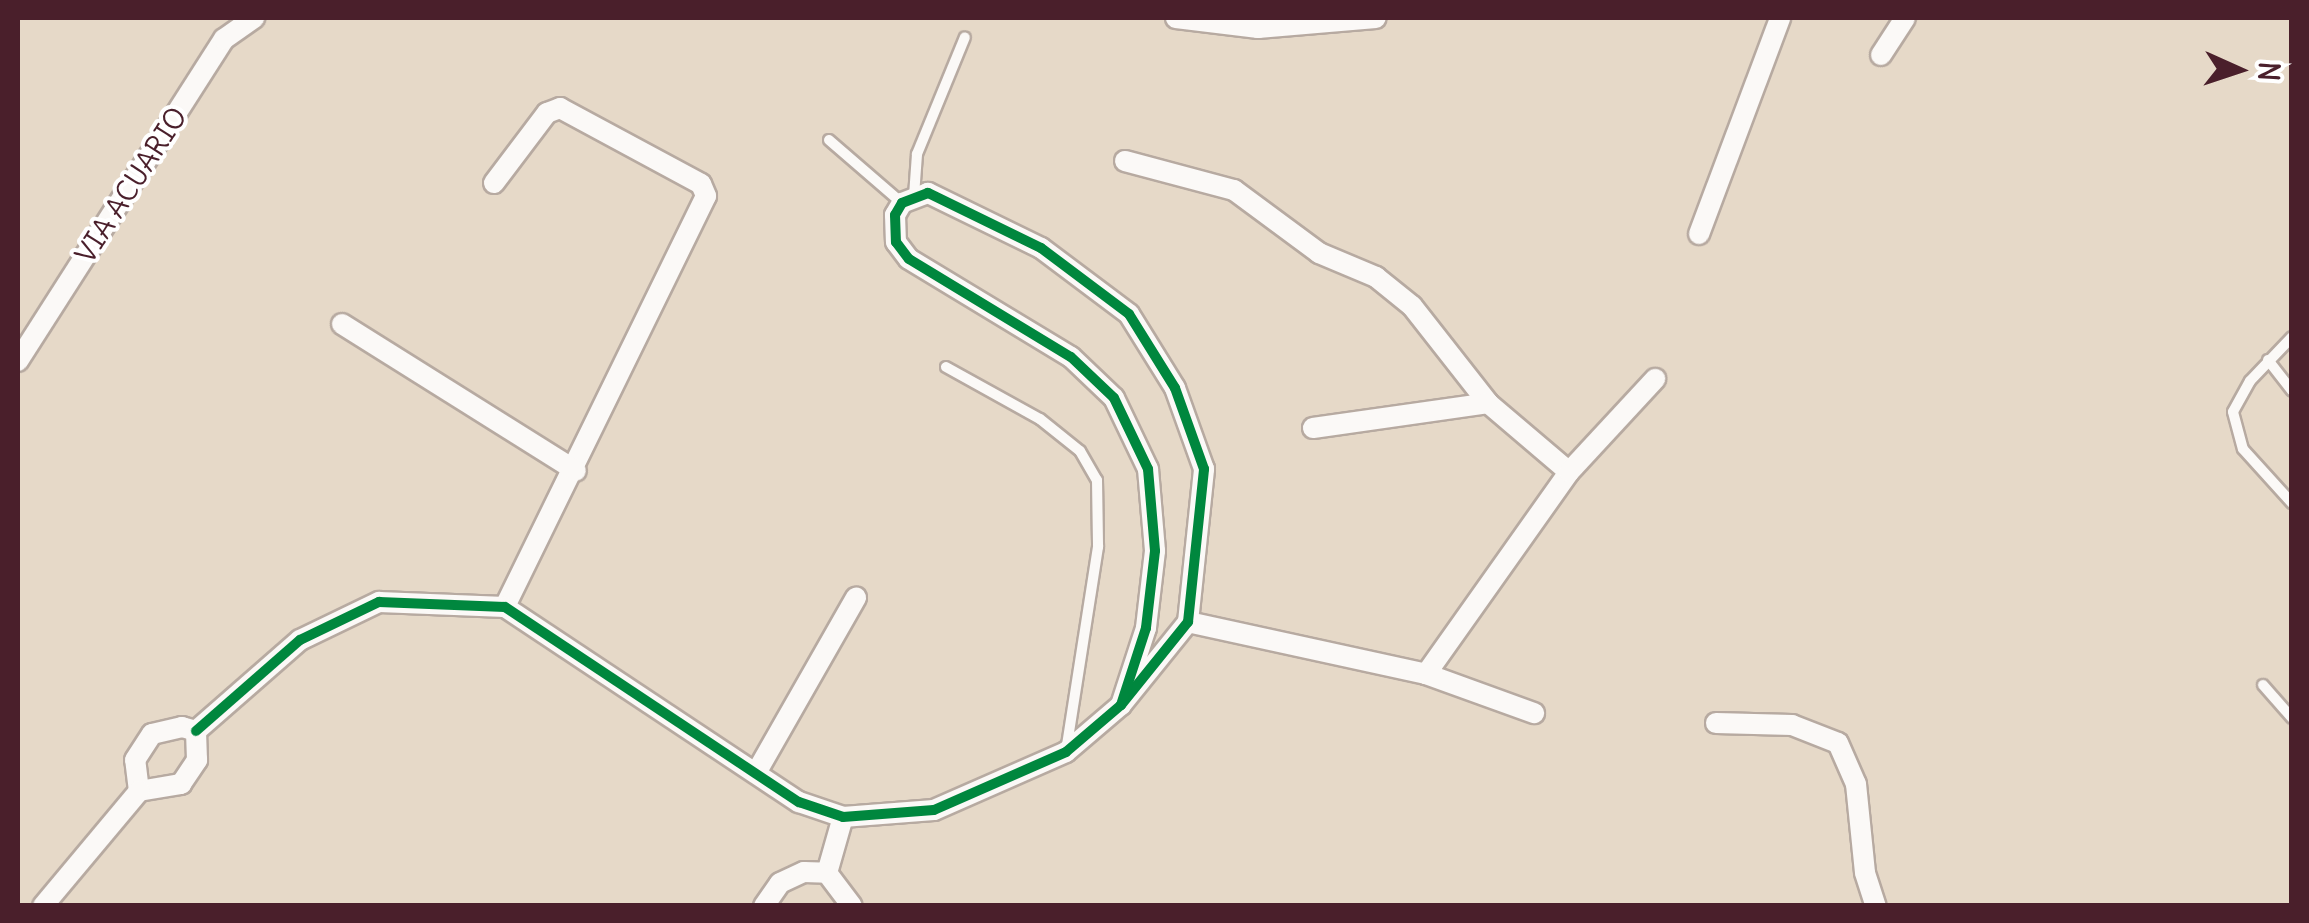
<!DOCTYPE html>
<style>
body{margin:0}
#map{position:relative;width:2309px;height:923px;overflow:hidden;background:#e6d9c8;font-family:Delius,sans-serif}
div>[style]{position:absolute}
.roads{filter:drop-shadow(2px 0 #b7aaa1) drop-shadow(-2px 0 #b7aaa1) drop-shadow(0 2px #b7aaa1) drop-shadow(0 -2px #b7aaa1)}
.service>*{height:10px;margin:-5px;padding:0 5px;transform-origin:5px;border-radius:5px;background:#fbf9f7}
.minor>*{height:20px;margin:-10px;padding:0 10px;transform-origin:10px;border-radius:10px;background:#fbf9f7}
.cycleway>*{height:10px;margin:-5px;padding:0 5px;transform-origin:5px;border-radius:5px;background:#00873e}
span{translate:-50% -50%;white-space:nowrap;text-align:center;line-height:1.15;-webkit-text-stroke:8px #fff;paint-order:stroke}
.street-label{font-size:28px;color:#4a1f2b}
.frame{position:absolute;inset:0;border:20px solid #4a1f2b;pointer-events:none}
.north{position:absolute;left:2189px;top:20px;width:100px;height:100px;-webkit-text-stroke:8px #fff;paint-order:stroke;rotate:93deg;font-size:28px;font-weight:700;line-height:40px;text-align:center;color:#4a1f2b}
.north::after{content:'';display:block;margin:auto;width:35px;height:45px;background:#4a1f2b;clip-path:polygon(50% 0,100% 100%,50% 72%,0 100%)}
</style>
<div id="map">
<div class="roads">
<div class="service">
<i style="left:829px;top:140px;width:96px;rotate:40.8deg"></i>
<i style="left:914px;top:196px;width:42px;rotate:-85.9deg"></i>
<i style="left:917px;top:154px;width:126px;rotate:-67.7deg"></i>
<i style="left:2292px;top:337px;width:61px;rotate:133.7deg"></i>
<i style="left:2250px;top:381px;width:35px;rotate:119deg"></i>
<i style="left:2233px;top:412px;width:38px;rotate:75deg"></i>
<i style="left:2243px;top:449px;width:73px;rotate:47.8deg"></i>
<i style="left:2268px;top:360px;width:39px;rotate:52deg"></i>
<i style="left:946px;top:367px;width:107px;rotate:29deg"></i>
<i style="left:1040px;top:419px;width:51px;rotate:38.7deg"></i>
<i style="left:1080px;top:451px;width:34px;rotate:60deg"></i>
<i style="left:1097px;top:480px;width:67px;rotate:89.1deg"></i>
<i style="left:1098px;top:547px;width:206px;rotate:98.9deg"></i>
<i style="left:2263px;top:685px;width:44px;rotate:48.7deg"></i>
</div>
<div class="minor">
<i style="left:1176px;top:18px;width:83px;rotate:7deg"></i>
<i style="left:1258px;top:28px;width:118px;rotate:-4.8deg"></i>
<i style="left:1881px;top:55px;width:44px;rotate:-57deg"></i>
<i style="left:1125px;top:161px;width:113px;rotate:14.9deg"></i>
<i style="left:1234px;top:190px;width:106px;rotate:36.5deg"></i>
<i style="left:1319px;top:253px;width:62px;rotate:22.8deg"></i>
<i style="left:1376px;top:277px;width:46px;rotate:38.9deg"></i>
<i style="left:1412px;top:306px;width:123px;rotate:51.9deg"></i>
<i style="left:1488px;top:403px;width:106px;rotate:40.4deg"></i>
<i style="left:494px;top:183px;width:88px;rotate:-52.9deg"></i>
<i style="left:547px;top:113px;width:14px;rotate:-21deg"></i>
<i style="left:560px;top:108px;width:160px;rotate:28.3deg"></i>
<i style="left:701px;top:184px;width:13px;rotate:67deg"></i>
<i style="left:706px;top:196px;width:458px;rotate:116.1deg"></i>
<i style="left:1699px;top:234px;width:231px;rotate:-69.4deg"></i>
<i style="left:342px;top:324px;width:276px;rotate:32.1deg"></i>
<i style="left:18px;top:361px;width:382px;rotate:-57.4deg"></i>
<i style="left:224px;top:39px;width:37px;rotate:-35deg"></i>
<i style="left:1313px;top:428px;width:177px;rotate:-8.1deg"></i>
<i style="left:1188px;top:622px;width:244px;rotate:12.3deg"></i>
<i style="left:1426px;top:674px;width:115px;rotate:19.9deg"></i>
<i style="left:1426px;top:674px;width:247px;rotate:-54.7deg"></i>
<i style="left:1569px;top:472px;width:127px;rotate:-47.2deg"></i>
<i style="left:1716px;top:723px;width:76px;rotate:1.5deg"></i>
<i style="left:1792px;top:725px;width:49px;rotate:21.4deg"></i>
<i style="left:1838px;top:743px;width:45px;rotate:66.3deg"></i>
<i style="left:1856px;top:784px;width:89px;rotate:84.2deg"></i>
<i style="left:1865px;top:873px;width:35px;rotate:72deg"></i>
<i style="left:196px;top:731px;width:138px;rotate:-41.2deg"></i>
<i style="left:300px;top:640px;width:88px;rotate:-25.7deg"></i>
<i style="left:379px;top:602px;width:126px;rotate:2.3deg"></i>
<i style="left:505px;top:607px;width:353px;rotate:33.6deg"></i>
<i style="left:799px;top:802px;width:46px;rotate:18.8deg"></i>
<i style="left:843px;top:817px;width:91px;rotate:-4.4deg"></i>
<i style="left:934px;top:810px;width:144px;rotate:-23.7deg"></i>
<i style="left:1066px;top:752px;width:72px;rotate:-40.5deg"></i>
<i style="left:1121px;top:705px;width:107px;rotate:-51.1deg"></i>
<i style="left:1188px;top:622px;width:154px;rotate:-84deg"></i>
<i style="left:1204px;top:469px;width:86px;rotate:-109.7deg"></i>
<i style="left:1175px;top:388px;width:87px;rotate:-121.9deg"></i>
<i style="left:1129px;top:314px;width:110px;rotate:-143.1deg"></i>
<i style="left:1041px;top:248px;width:126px;rotate:-154deg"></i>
<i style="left:928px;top:193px;width:28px;rotate:159deg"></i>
<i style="left:902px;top:203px;width:14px;rotate:120deg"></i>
<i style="left:895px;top:215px;width:27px;rotate:88deg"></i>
<i style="left:896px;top:242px;width:21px;rotate:53deg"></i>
<i style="left:909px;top:259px;width:189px;rotate:31.2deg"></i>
<i style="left:1071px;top:357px;width:59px;rotate:43.6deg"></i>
<i style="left:1114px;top:398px;width:79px;rotate:64.4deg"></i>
<i style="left:1148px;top:469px;width:82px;rotate:85.1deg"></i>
<i style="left:1155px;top:551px;width:78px;rotate:96.7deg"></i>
<i style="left:1146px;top:628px;width:81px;rotate:108deg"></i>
<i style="left:756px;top:773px;width:202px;rotate:-60.3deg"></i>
<i style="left:139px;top:791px;width:31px;rotate:-97deg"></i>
<i style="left:135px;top:760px;width:31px;rotate:-57deg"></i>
<i style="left:152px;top:734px;width:31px;rotate:-13deg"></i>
<i style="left:182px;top:727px;width:15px;rotate:16deg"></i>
<i style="left:139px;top:791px;width:43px;rotate:-9.5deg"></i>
<i style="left:181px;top:784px;width:29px;rotate:-56deg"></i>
<i style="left:197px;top:760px;width:29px;rotate:-92deg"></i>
<i style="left:827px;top:873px;width:58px;rotate:-74.1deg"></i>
<i style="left:827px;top:873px;width:41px;rotate:52.9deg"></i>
<i style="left:43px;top:906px;width:150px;rotate:-50.1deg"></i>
<i style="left:764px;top:906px;width:28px;rotate:-55deg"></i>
<i style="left:780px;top:883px;width:26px;rotate:-25deg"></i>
<i style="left:804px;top:872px;width:23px;rotate:2deg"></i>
</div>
</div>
<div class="cycleway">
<i style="left:196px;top:731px;width:138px;rotate:-41.2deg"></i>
<i style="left:300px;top:640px;width:88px;rotate:-25.7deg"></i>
<i style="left:379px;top:602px;width:126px;rotate:2.3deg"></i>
<i style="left:505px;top:607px;width:353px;rotate:33.6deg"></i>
<i style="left:799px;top:802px;width:46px;rotate:18.8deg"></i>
<i style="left:843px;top:817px;width:91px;rotate:-4.4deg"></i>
<i style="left:934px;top:810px;width:144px;rotate:-23.7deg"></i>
<i style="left:1066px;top:752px;width:72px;rotate:-40.5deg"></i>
<i style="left:1121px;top:705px;width:107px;rotate:-51.1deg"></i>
<i style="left:1188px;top:622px;width:154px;rotate:-84deg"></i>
<i style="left:1204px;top:469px;width:86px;rotate:-109.7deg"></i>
<i style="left:1175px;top:388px;width:87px;rotate:-121.9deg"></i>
<i style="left:1129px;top:314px;width:110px;rotate:-143.1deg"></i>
<i style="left:1041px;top:248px;width:126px;rotate:-154deg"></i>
<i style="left:928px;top:193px;width:28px;rotate:159deg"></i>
<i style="left:902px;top:203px;width:14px;rotate:120deg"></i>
<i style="left:895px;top:215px;width:27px;rotate:88deg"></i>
<i style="left:896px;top:242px;width:21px;rotate:53deg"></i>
<i style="left:909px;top:259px;width:189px;rotate:31.2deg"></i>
<i style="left:1071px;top:357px;width:59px;rotate:43.6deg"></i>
<i style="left:1114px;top:398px;width:79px;rotate:64.4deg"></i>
<i style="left:1148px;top:469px;width:82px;rotate:85.1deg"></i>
<i style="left:1155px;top:551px;width:78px;rotate:96.7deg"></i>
<i style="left:1146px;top:628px;width:81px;rotate:108deg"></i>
</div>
<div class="street-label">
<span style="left:131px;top:185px;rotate:-57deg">VIA ACUARIO</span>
</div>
<div class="frame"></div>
<div class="north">N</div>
</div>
